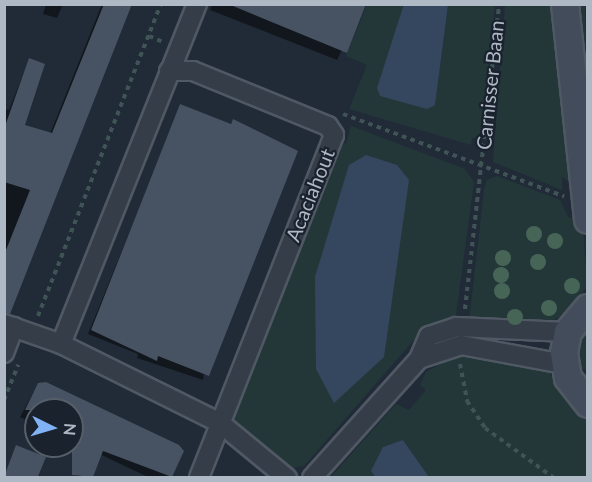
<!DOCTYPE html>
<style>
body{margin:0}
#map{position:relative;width:592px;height:482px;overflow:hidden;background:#212b38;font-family:Lato,sans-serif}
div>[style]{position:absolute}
.green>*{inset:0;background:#233739}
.water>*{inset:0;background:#35475f}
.shadow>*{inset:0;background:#0007}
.building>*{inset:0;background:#475262}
.path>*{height:4px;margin-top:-2px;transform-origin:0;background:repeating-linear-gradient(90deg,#405456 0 4.5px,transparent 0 9px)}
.roads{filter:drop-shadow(2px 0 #4f5863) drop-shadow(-2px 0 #4f5863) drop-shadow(0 2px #4f5863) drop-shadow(0 -2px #4f5863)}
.minor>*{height:18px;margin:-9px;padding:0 9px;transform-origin:9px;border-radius:9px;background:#343d48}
.secondary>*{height:26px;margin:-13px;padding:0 13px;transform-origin:13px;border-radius:13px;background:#424c5b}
.trees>*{width:16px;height:16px;margin:-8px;border-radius:50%;background:#476557}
span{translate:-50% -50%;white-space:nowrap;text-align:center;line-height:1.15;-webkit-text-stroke:4.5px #1a222d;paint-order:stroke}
.street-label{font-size:20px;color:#afb8c5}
.frame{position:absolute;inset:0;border:6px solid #afb8c5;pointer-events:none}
.north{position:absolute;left:24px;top:398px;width:60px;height:60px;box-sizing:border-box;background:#1a222d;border:2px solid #565e6a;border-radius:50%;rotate:95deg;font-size:16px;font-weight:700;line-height:24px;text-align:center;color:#afb8c5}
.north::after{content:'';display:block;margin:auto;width:21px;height:27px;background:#82b2f6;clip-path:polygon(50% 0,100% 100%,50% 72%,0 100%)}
</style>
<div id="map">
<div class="green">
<i style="clip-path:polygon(367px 5px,404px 5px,401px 16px,435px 105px,448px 5px,495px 5px,480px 138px,472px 138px,471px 145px,349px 109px,367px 65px,346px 56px)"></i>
<i style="clip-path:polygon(505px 5px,554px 5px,575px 184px,562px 177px,562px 190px,493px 162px)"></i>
<i style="clip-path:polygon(571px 5px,585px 5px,587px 165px)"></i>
<i style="clip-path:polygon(351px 126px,465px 169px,474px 182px,455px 322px,419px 334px,304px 466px,289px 469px,233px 427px,231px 417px,339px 141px,346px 144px)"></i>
<i style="clip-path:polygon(497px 176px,560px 200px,568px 217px,583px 222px,587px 287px,562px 316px,544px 325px,469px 322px,484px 190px,487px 180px)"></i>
<i style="clip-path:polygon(585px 330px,587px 368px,581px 371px,578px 348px)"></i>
<i style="clip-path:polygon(462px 352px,545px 366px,566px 399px,587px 418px,587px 477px,429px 477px,403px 440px,371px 471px,375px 477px,330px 478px,396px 404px,409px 410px,426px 390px,420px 385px,426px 372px)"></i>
</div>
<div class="water">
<i style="clip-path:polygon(404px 4px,448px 5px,435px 105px,427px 109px,380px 96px,377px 88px)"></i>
<i style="clip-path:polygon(366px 155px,397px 165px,409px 180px,384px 357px,334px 403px,316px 369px,315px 277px,349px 165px)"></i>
<i style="clip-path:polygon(403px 440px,429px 477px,375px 477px,371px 471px,383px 447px)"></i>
</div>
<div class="shadow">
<i style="clip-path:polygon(46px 4px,63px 4px,57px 18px,43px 14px)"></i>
<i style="clip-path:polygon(102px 4px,130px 4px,4px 301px,4px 109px,9px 110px,29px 60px,23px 126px,50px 134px)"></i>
<i style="clip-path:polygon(212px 4px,365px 4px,337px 60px,210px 10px)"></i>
<i style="clip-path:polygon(181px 106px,229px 125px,233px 121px,203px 380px,137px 358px,138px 354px,88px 334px)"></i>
<i style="clip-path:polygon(38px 384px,182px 452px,170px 478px,150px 478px,72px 441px,72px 410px,36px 410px,36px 424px,20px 417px)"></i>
<i style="clip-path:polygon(16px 447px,45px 459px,38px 478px,4px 478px)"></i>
<i style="clip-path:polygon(79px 472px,93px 478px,75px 478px)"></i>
</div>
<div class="building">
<i style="clip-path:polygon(104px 4px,132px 4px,10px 314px,4px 313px,4px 255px,30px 190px,4px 182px,4px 129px,29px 58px,45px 64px,25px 125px,52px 133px)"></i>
<i style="clip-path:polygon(228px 4px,366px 4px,347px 53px)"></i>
<i style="clip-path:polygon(180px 104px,231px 124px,233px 119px,298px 151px,209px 376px,158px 356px,157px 361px,91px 330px)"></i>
<i style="clip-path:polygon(46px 382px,179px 445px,184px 451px,172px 477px,103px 451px,93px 477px,72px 475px,72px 410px,25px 410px,38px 383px)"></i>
<i style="clip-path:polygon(16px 445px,46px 457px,38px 477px,4px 477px)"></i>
</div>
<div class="path">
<i style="left:149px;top:36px;width:15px;rotate:23deg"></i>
<i style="left:343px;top:114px;width:236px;rotate:20.4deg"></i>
<i style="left:465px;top:309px;width:307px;rotate:-83.6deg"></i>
<i style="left:38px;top:316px;width:335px;rotate:-68.5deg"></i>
<i style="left:460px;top:364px;width:38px;rotate:79deg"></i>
<i style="left:467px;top:401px;width:32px;rotate:56deg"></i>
<i style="left:485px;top:428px;width:85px;rotate:35.9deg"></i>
<i style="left:4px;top:400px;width:38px;rotate:-68deg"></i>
</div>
<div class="roads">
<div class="minor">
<i style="left:169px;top:71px;width:24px"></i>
<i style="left:193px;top:71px;width:146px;rotate:22.2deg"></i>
<i style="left:328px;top:126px;width:11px;rotate:56deg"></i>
<i style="left:334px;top:135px;width:369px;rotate:111.5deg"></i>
<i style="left:4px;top:324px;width:60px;rotate:19.3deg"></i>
<i style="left:61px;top:344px;width:178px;rotate:26.4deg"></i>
<i style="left:220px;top:423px;width:87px;rotate:39.4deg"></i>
<i style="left:61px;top:344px;width:366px;rotate:-68.2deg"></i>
<i style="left:4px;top:353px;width:28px;rotate:-69deg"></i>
<i style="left:419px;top:359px;width:44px;rotate:-18.4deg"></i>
<i style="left:461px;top:345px;width:105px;rotate:10.5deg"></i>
<i style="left:312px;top:478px;width:160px;rotate:-48deg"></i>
<i style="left:419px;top:359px;width:25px;rotate:-67deg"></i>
<i style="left:429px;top:336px;width:28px;rotate:-18deg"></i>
<i style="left:456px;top:327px;width:112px;rotate:2.6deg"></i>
</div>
<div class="secondary">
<i style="left:565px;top:4px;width:217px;rotate:83.9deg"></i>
<i style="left:588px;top:308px;width:31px;rotate:130deg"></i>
<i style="left:568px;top:332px;width:21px;rotate:101deg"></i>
<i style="left:564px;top:353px;width:25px;rotate:81deg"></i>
<i style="left:568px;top:378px;width:33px;rotate:52deg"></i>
</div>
</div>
<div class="trees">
<i style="left:534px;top:234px"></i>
<i style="left:555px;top:241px"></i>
<i style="left:503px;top:258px"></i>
<i style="left:538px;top:262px"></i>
<i style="left:501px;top:275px"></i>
<i style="left:572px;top:286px"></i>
<i style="left:502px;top:291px"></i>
<i style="left:549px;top:308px"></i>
<i style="left:515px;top:317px"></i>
</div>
<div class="street-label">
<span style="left:490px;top:85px;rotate:-84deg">Carnisser Baan</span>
<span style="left:310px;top:195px;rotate:-68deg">Acaciahout</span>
</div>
<div class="frame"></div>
<div class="north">N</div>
</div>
